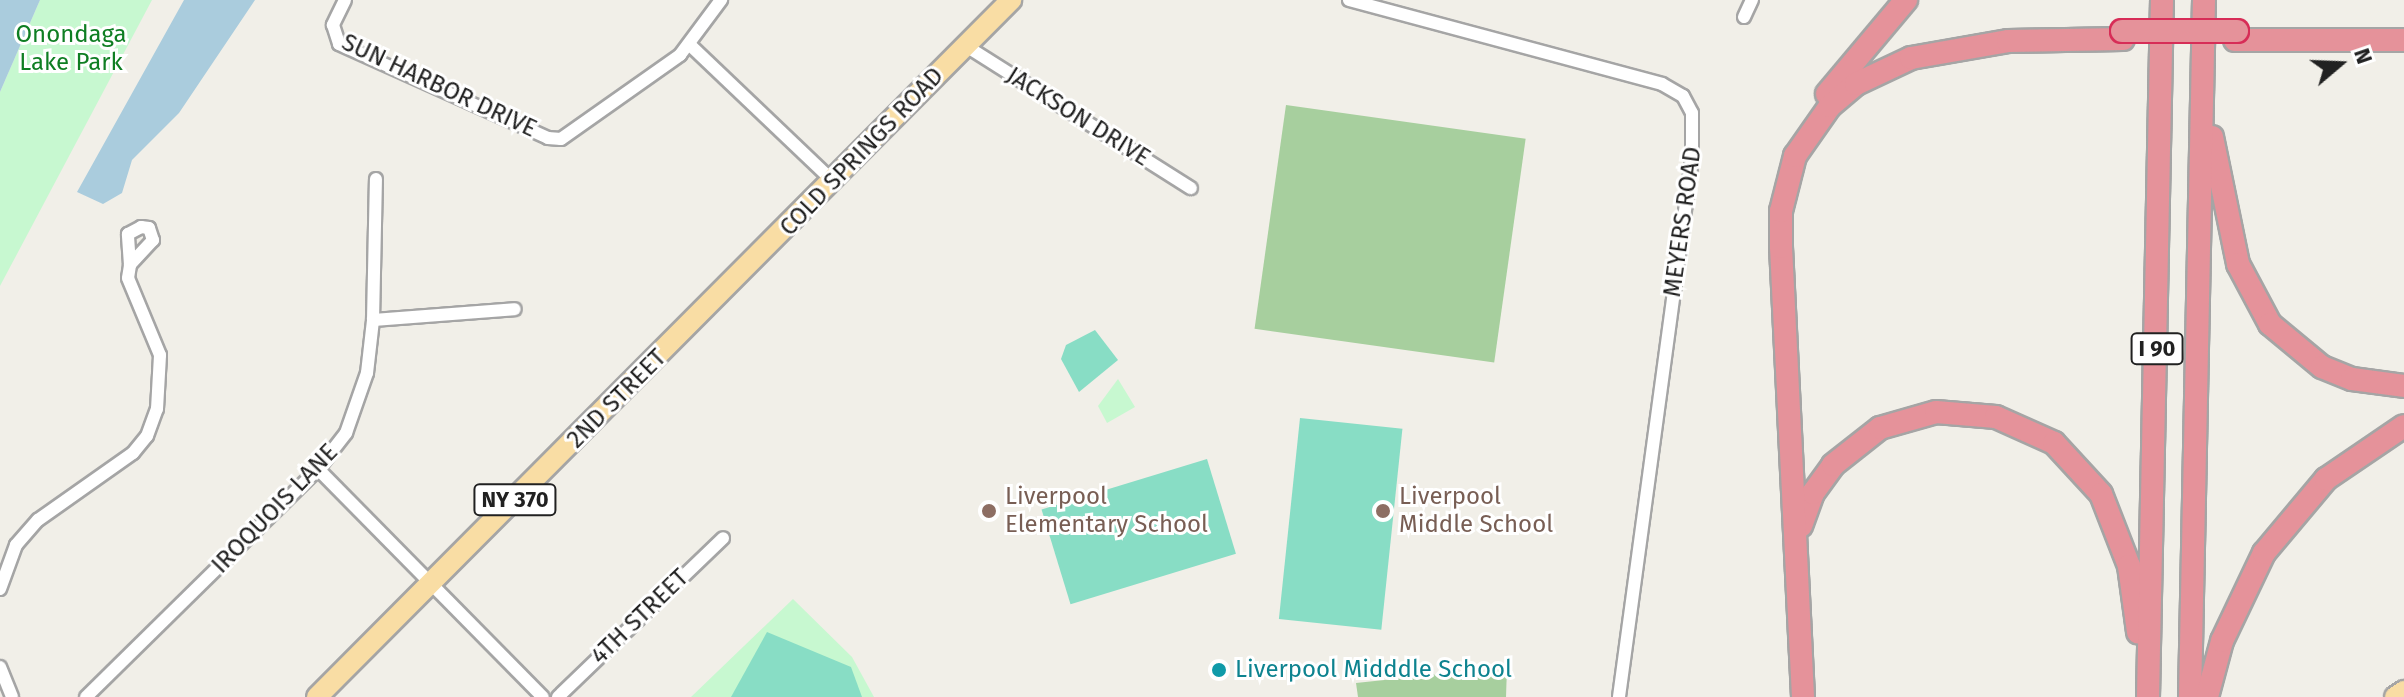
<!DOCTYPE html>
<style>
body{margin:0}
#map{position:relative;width:2404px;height:697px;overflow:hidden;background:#f1efe8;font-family:"Fira Sans",sans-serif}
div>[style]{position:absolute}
.forest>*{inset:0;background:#a7cf9e;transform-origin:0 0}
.park>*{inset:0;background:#c7f8d0}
.pitch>*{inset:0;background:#88ddc5;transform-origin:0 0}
.water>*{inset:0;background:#acd}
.roads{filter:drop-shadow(2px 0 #a5a5a5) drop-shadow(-2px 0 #a5a5a5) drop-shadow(0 2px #a5a5a5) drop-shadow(0 -2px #a5a5a5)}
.minor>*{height:12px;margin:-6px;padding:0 6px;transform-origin:6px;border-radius:6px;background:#fff}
.primary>*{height:20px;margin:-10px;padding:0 10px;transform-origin:10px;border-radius:10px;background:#f9dda4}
.motorway>*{height:22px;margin:-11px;padding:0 11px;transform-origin:11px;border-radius:11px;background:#e5929a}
.bridges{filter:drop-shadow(2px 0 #d72d57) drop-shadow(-2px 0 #d72d57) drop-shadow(0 2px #d72d57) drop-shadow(0 -2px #d72d57)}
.motorway-bridge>*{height:22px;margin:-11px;padding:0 11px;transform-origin:11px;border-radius:11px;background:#e5929a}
.dots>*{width:22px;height:22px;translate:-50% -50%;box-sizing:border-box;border:4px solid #fff;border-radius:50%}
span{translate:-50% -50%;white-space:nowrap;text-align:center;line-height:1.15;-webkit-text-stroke:6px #fff;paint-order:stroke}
.shield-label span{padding:2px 6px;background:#fff;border:2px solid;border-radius:6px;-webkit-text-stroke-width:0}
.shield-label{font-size:22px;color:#212121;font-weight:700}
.park-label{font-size:24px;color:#0f7e23}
.street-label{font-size:24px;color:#212121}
.education-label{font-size:24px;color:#785e54}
.left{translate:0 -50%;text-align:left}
.culture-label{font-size:24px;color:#0d838f}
.north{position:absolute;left:2300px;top:24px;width:80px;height:80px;-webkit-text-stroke:6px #fff;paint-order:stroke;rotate:71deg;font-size:22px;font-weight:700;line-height:32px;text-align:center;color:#212121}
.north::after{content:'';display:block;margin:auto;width:28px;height:36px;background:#212121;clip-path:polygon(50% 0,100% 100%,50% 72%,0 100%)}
</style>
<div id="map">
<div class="forest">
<i style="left:1286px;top:105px;width:242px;height:226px;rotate:8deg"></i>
<i style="clip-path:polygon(1507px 667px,1506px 697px,1358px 697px,1356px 683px)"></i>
</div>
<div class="park">
<i style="clip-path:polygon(40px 0,152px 0,0 286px,0 92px)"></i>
<i style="clip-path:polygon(1118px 379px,1135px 407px,1107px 423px,1098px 406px)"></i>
<i style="clip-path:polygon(793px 599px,852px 657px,874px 697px,691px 697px)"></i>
</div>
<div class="pitch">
<i style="clip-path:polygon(1095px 330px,1118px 360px,1079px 392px,1061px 359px,1066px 345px)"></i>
<i style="left:1300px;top:418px;width:103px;height:202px;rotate:6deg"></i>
<i style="left:1207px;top:459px;width:99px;height:173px;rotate:73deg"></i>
<i style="clip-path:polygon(767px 632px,851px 667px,862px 697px,731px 697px)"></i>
</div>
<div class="water">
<i style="clip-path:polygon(0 0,40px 0,0 92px)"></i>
<i style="clip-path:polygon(184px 0,255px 0,179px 113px,132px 160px,122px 193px,103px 204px,77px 192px)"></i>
</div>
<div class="roads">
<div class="minor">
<i style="left:345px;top:0;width:28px;rotate:116deg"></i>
<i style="left:333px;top:25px;width:20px;rotate:72deg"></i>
<i style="left:339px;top:44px;width:229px;rotate:24.2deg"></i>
<i style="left:548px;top:138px;width:13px;rotate:4deg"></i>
<i style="left:561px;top:139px;width:146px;rotate:-35.2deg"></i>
<i style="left:680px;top:55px;width:69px;rotate:-53.3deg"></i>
<i style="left:1349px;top:0;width:324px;rotate:15deg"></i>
<i style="left:1662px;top:84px;width:24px;rotate:30deg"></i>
<i style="left:1683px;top:96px;width:19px;rotate:62deg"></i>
<i style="left:1692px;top:113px;width:46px;rotate:90deg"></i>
<i style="left:1692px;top:159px;width:543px;rotate:97.73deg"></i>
<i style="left:1744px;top:17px;width:19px;rotate:-65deg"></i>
<i style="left:690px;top:45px;width:197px;rotate:43.6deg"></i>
<i style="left:966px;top:46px;width:266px;rotate:32.3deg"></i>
<i style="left:141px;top:227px;width:8px;rotate:7deg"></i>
<i style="left:149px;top:228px;width:13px;rotate:72deg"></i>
<i style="left:153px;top:240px;width:34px;rotate:133deg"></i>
<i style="left:130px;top:265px;width:31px;rotate:-94deg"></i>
<i style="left:128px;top:234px;width:15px;rotate:-28deg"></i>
<i style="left:373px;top:320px;width:142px;rotate:-4.4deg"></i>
<i style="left:318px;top:469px;width:320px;rotate:45.4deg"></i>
<i style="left:0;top:589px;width:47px;rotate:-70deg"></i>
<i style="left:16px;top:545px;width:33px;rotate:-49deg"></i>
<i style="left:38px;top:520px;width:116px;rotate:-35.2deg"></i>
<i style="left:133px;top:453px;width:22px;rotate:-51deg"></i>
<i style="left:147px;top:436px;width:29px;rotate:-70deg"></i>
<i style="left:157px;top:409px;width:54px;rotate:-86.8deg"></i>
<i style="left:160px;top:355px;width:83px;rotate:-112.6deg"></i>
<i style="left:128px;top:278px;width:13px;rotate:-81deg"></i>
<i style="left:0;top:667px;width:32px;rotate:68deg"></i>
<i style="left:86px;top:697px;width:325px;rotate:-44.5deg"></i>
<i style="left:318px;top:469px;width:46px;rotate:-52.1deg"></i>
<i style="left:346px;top:433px;width:64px;rotate:-70.7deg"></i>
<i style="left:367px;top:373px;width:53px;rotate:-83.5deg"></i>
<i style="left:373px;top:320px;width:141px;rotate:-88.8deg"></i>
<i style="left:558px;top:697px;width:229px;rotate:-43.9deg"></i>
</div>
<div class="primary">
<i style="left:317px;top:697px;width:984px;rotate:-45.12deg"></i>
<i style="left:2395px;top:697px;width:11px;rotate:-34deg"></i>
</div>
<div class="motorway">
<i style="left:2235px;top:40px;width:169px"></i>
<i style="left:1827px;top:94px;width:123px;rotate:-50deg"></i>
<i style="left:2212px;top:137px;width:130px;rotate:78.4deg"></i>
<i style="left:2238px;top:264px;width:68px;rotate:61.9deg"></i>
<i style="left:2270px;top:324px;width:67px;rotate:39.6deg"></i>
<i style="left:2322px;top:367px;width:32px;rotate:22deg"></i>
<i style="left:2352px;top:379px;width:52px;rotate:7.7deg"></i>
<i style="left:1801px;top:526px;width:35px;rotate:-70deg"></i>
<i style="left:1813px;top:493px;width:34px;rotate:-54deg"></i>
<i style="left:1833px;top:465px;width:60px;rotate:-38.2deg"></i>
<i style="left:1880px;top:428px;width:58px;rotate:-15.9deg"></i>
<i style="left:1936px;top:412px;width:60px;rotate:4.8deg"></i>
<i style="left:1996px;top:417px;width:64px;rotate:24.1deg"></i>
<i style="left:2054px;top:443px;width:69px;rotate:47.3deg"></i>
<i style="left:2101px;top:494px;width:77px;rotate:68.7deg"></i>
<i style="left:2129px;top:566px;width:67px;rotate:82.2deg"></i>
<i style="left:1803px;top:697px;width:451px;rotate:-92.8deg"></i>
<i style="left:1781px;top:247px;width:36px;rotate:-90deg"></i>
<i style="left:1781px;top:211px;width:57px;rotate:-75.7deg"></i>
<i style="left:1795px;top:156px;width:61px;rotate:-55deg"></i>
<i style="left:1830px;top:106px;width:34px;rotate:-40deg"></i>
<i style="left:1856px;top:84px;width:61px;rotate:-25.3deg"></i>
<i style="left:1911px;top:58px;width:98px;rotate:-9.9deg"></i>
<i style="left:2008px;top:41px;width:115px;rotate:-1deg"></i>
<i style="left:2148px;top:697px;width:697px;rotate:-88.85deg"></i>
<i style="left:2190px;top:697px;width:697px;rotate:-88.85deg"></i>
<i style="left:2207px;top:697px;width:58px;rotate:-75deg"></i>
<i style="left:2222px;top:641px;width:98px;rotate:-64.5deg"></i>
<i style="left:2264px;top:553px;width:97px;rotate:-50deg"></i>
<i style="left:2326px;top:479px;width:94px;rotate:-34.2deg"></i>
</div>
</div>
<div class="bridges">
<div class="motorway-bridge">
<i style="left:2122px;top:31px;width:115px"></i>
</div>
</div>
<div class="dots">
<i style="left:989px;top:511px;background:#8d6e63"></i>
<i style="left:1383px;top:511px;background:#8d6e63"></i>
<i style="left:1219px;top:670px;background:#0f9aa8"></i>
</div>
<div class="shield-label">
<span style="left:2157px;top:349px">I 90</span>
<span style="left:515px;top:500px">NY 370</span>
</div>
<div class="park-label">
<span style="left:71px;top:49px">Onondaga<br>Lake Park</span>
</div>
<div class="street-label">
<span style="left:439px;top:86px;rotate:25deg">SUN HARBOR DRIVE</span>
<span style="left:1078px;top:117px;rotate:32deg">JACKSON DRIVE</span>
<span style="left:862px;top:152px;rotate:-46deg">COLD SPRINGS ROAD</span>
<span style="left:1683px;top:222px;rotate:-82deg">MEYERS ROAD</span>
<span style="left:617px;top:399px;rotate:-45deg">2ND STREET</span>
<span style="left:275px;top:509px;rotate:-46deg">IROQUOIS LANE</span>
<span style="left:640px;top:617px;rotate:-44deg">4TH STREET</span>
</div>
<div class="education-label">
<span class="left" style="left:1005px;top:511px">Liverpool<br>Elementary School</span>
<span class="left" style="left:1399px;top:511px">Liverpool<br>Middle School</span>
</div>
<div class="culture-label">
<span class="left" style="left:1235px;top:670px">Liverpool Midddle School</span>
</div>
<div class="north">N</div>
</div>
